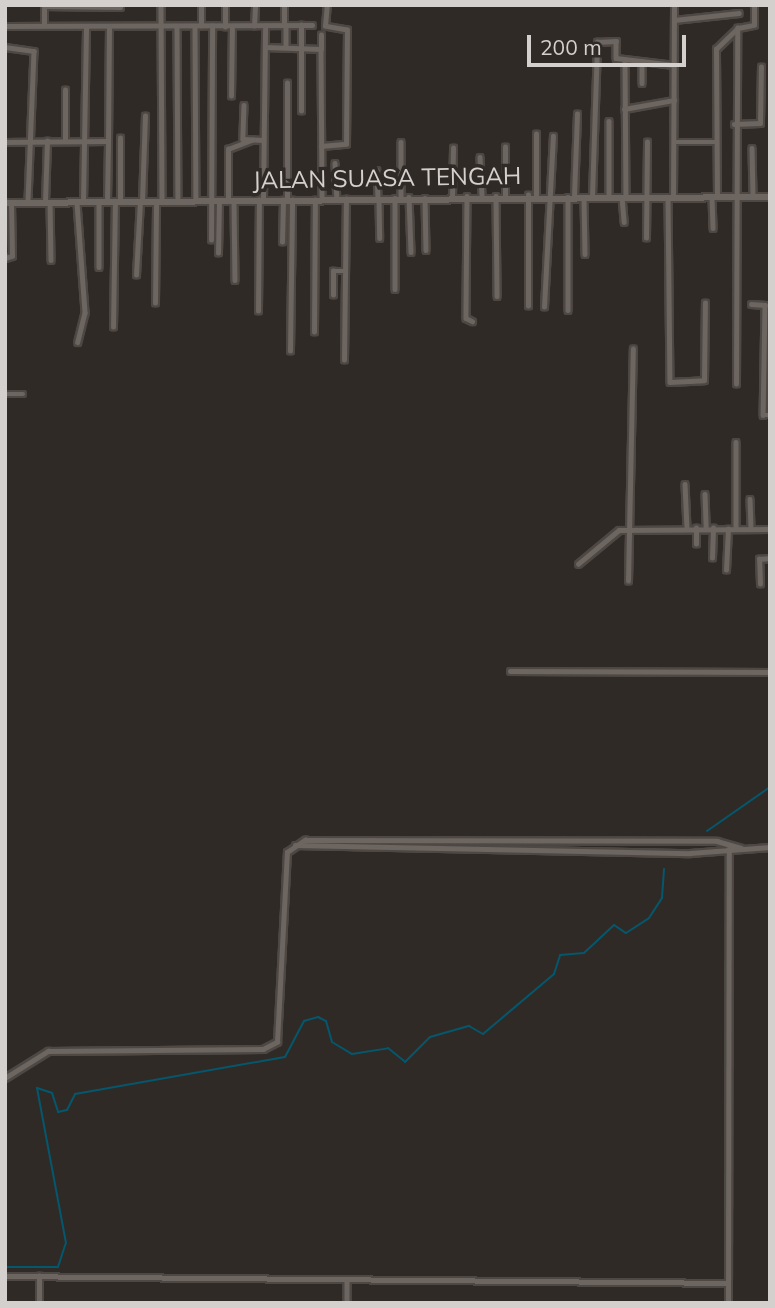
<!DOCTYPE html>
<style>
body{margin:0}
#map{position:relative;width:775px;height:1308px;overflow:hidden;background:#302a26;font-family:Mulish,sans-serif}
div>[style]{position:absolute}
.stream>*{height:2px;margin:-1px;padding:0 1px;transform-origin:1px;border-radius:1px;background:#04576d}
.roads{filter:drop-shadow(2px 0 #4d4844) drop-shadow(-2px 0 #4d4844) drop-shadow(0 2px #4d4844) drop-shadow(0 -2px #4d4844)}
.minor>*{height:4.5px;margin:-2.25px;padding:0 2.25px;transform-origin:2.25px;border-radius:2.25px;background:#6c6560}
.tertiary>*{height:6px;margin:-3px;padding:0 3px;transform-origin:3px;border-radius:3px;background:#6c6560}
span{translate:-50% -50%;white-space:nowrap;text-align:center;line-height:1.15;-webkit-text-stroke:7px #302a26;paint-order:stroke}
.street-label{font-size:24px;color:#d4d0cd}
.frame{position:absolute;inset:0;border:7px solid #d4d0cd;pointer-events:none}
.scale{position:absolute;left:527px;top:35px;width:159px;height:32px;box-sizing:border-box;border:4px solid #d4d0cd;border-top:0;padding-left:9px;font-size:21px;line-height:24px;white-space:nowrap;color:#d4d0cd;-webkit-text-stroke:5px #302a26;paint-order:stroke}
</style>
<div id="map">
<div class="stream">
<i style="left:707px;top:831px;width:77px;rotate:-34.9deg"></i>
<i style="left:5px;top:1267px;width:53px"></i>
<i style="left:58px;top:1267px;width:25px;rotate:-72deg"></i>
<i style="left:66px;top:1243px;width:158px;rotate:-100.6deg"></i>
<i style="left:37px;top:1088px;width:16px;rotate:18deg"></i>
<i style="left:52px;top:1093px;width:20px;rotate:72deg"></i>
<i style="left:58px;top:1112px;width:9px;rotate:-13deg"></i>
<i style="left:67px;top:1110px;width:18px;rotate:-63deg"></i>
<i style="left:75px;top:1094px;width:213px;rotate:-10deg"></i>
<i style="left:285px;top:1057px;width:41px;rotate:-62.2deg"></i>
<i style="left:304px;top:1021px;width:15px;rotate:-16deg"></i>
<i style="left:318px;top:1017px;width:9px;rotate:27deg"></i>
<i style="left:326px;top:1021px;width:22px;rotate:74deg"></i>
<i style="left:332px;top:1042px;width:23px;rotate:31deg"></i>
<i style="left:352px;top:1054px;width:36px;rotate:-9deg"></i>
<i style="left:388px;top:1048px;width:22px;rotate:39deg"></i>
<i style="left:405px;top:1062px;width:35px;rotate:-45deg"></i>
<i style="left:430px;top:1037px;width:41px;rotate:-15.8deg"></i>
<i style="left:469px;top:1026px;width:16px;rotate:30deg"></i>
<i style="left:483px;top:1034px;width:93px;rotate:-40.2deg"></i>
<i style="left:554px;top:974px;width:20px;rotate:-72deg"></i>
<i style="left:560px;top:955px;width:24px;rotate:-5deg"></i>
<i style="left:584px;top:953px;width:41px;rotate:-43deg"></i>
<i style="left:614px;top:925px;width:14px;rotate:34deg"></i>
<i style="left:626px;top:933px;width:27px;rotate:-33deg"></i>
<i style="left:649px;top:918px;width:24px;rotate:-57deg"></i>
<i style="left:662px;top:898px;width:29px;rotate:-86deg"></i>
</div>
<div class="roads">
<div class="minor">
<i style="left:161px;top:5px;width:196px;rotate:89.7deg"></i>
<i style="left:44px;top:6px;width:76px;rotate:0.8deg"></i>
<i style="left:674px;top:20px;width:65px;rotate:-6.1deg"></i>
<i style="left:284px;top:25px;width:20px;rotate:-90deg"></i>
<i style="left:286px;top:25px;width:21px;rotate:90deg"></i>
<i style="left:5px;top:26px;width:307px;rotate:-0.2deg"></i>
<i style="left:44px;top:26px;width:20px;rotate:-90deg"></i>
<i style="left:201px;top:26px;width:21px;rotate:-90deg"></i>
<i style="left:254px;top:26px;width:21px;rotate:-87deg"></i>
<i style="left:177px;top:27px;width:173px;rotate:89.7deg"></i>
<i style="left:195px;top:27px;width:173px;rotate:89.7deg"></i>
<i style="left:225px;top:27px;width:22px;rotate:-90deg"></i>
<i style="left:5px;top:47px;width:29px;rotate:8deg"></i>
<i style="left:34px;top:51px;width:152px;rotate:92.3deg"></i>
<i style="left:265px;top:47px;width:56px;rotate:2deg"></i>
<i style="left:321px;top:49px;width:14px;rotate:-90deg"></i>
<i style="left:321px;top:49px;width:150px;rotate:89.6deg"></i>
<i style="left:625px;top:60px;width:136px;rotate:89.6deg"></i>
<i style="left:642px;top:61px;width:22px;rotate:90deg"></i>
<i style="left:231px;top:96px;width:69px;rotate:-89.2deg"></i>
<i style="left:244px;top:105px;width:34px;rotate:92deg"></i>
<i style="left:243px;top:139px;width:20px;rotate:3deg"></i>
<i style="left:624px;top:109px;width:51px;rotate:-10.2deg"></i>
<i style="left:301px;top:111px;width:86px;rotate:-90deg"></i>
<i style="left:609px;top:121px;width:75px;rotate:90deg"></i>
<i style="left:734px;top:124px;width:26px;rotate:-2deg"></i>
<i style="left:760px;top:123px;width:56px;rotate:-89deg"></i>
<i style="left:65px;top:141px;width:51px;rotate:-90deg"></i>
<i style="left:5px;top:142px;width:103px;rotate:-0.6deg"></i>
<i style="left:108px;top:141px;width:114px;rotate:-89.5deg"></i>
<i style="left:401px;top:142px;width:55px;rotate:90deg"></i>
<i style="left:674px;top:142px;width:41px"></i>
<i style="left:321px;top:146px;width:25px;rotate:-5deg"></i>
<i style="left:346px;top:144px;width:114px;rotate:-89.5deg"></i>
<i style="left:347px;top:30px;width:22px;rotate:-170deg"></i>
<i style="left:325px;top:26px;width:21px;rotate:-85deg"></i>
<i style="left:752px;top:148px;width:49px;rotate:88.8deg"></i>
<i style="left:480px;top:157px;width:39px;rotate:87deg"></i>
<i style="left:335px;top:163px;width:35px;rotate:87deg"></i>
<i style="left:377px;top:170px;width:28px;rotate:88deg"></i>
<i style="left:536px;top:195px;width:61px;rotate:-90deg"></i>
<i style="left:467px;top:196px;width:122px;rotate:90.5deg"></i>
<i style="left:466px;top:318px;width:7px;rotate:27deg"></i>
<i style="left:496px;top:196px;width:100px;rotate:89.4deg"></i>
<i style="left:505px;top:196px;width:49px;rotate:-90deg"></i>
<i style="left:574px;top:196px;width:82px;rotate:-87.9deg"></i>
<i style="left:592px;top:196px;width:154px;rotate:-88.1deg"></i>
<i style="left:597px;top:42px;width:19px;rotate:-3deg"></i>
<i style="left:616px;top:41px;width:17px;rotate:90deg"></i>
<i style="left:616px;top:58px;width:58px;rotate:6.9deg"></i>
<i style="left:409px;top:197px;width:55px;rotate:87.9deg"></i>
<i style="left:452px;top:197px;width:49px;rotate:-88.8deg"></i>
<i style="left:568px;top:197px;width:113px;rotate:90deg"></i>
<i style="left:584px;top:197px;width:57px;rotate:89deg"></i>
<i style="left:622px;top:197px;width:25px;rotate:85deg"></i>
<i style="left:668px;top:197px;width:185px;rotate:89.4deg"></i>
<i style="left:670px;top:382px;width:34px;rotate:-3deg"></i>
<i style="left:704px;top:380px;width:77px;rotate:-89.3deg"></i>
<i style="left:673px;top:197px;width:192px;rotate:-89.7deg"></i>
<i style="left:717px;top:197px;width:148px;rotate:-90.4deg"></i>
<i style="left:716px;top:49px;width:30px;rotate:-44deg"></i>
<i style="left:738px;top:28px;width:16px;rotate:-11deg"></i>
<i style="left:754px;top:25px;width:20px;rotate:-90deg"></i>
<i style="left:395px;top:198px;width:91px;rotate:90deg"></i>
<i style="left:425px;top:198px;width:52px;rotate:88.9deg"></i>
<i style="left:712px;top:198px;width:30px;rotate:88deg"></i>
<i style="left:263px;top:199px;width:173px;rotate:-89.3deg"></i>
<i style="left:287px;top:199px;width:116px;rotate:-90deg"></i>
<i style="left:379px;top:199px;width:39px;rotate:89deg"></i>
<i style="left:228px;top:200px;width:51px;rotate:-90deg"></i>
<i style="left:228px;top:149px;width:26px;rotate:-21deg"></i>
<i style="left:107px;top:201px;width:60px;rotate:-89deg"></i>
<i style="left:120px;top:201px;width:63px;rotate:-90deg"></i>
<i style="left:142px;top:201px;width:85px;rotate:-88deg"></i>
<i style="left:234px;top:201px;width:79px;rotate:89.3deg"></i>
<i style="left:45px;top:202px;width:61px;rotate:-88.1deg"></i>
<i style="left:50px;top:202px;width:58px;rotate:89deg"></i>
<i style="left:83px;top:202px;width:174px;rotate:-89deg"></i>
<i style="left:77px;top:203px;width:110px;rotate:85.8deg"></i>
<i style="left:85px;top:313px;width:30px;rotate:104deg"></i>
<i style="left:99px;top:203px;width:64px;rotate:90deg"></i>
<i style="left:646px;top:238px;width:96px;rotate:-89.4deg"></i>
<i style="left:211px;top:240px;width:214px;rotate:-89.7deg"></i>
<i style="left:282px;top:242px;width:42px;rotate:-88.6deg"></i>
<i style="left:218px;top:253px;width:52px;rotate:-88.9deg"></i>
<i style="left:5px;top:258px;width:7px;rotate:-16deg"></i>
<i style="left:12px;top:256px;width:53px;rotate:-91.1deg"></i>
<i style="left:136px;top:275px;width:73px;rotate:-86.9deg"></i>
<i style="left:333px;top:295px;width:24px;rotate:-90deg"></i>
<i style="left:333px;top:271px;width:13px"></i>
<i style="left:155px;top:303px;width:101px;rotate:-89.4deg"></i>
<i style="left:751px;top:304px;width:14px;rotate:4deg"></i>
<i style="left:765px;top:305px;width:110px;rotate:91deg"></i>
<i style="left:763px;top:415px;width:7px"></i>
<i style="left:528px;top:306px;width:111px;rotate:-90deg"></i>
<i style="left:544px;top:307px;width:171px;rotate:-87deg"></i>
<i style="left:258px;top:311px;width:111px;rotate:-89.5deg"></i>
<i style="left:113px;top:327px;width:125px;rotate:-89.1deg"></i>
<i style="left:314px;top:332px;width:132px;rotate:-89.6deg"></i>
<i style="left:290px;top:351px;width:151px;rotate:-89.2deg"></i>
<i style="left:344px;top:360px;width:161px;rotate:-89.3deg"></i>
<i style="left:736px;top:384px;width:356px;rotate:-89.8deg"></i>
<i style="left:5px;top:394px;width:18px"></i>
<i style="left:736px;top:442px;width:87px;rotate:90deg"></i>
<i style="left:685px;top:484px;width:44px;rotate:87.4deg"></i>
<i style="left:705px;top:494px;width:34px;rotate:88deg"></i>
<i style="left:750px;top:499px;width:29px;rotate:88deg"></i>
<i style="left:696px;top:544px;width:16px;rotate:-90deg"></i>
<i style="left:712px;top:558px;width:30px;rotate:-88deg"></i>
<i style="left:578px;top:564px;width:53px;rotate:-39.7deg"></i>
<i style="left:619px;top:530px;width:151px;rotate:-0.4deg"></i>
<i style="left:726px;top:570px;width:41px;rotate:-87.2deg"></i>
<i style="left:628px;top:581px;width:232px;rotate:-88.8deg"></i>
<i style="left:760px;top:584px;width:25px;rotate:-92deg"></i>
<i style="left:759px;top:559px;width:11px;rotate:-5deg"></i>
<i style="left:510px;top:671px;width:260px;rotate:0.2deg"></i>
<i style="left:295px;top:845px;width:395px;rotate:1.2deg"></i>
<i style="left:690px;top:853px;width:80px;rotate:-4.3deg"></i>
<i style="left:5px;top:1078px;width:51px;rotate:-32.1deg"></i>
<i style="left:48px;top:1051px;width:215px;rotate:-0.5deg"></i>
<i style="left:263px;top:1049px;width:16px;rotate:-27deg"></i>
<i style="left:277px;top:1042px;width:190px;rotate:-87deg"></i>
<i style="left:287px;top:852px;width:22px;rotate:-34deg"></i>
<i style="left:305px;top:840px;width:412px;rotate:0.1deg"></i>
<i style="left:717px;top:841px;width:25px;rotate:16deg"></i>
<i style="left:5px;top:1276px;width:723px;rotate:0.55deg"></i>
<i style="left:347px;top:1282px;width:21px;rotate:90deg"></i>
<i style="left:39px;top:1303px;width:27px;rotate:-90deg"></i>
<i style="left:728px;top:1303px;width:454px;rotate:-89.9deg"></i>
</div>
<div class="tertiary">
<i style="left:5px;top:203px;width:765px;rotate:-0.45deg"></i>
</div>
</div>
<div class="street-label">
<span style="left:387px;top:178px;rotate:-1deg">JALAN SUASA TENGAH</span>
</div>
<div class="frame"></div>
<div class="scale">200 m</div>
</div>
